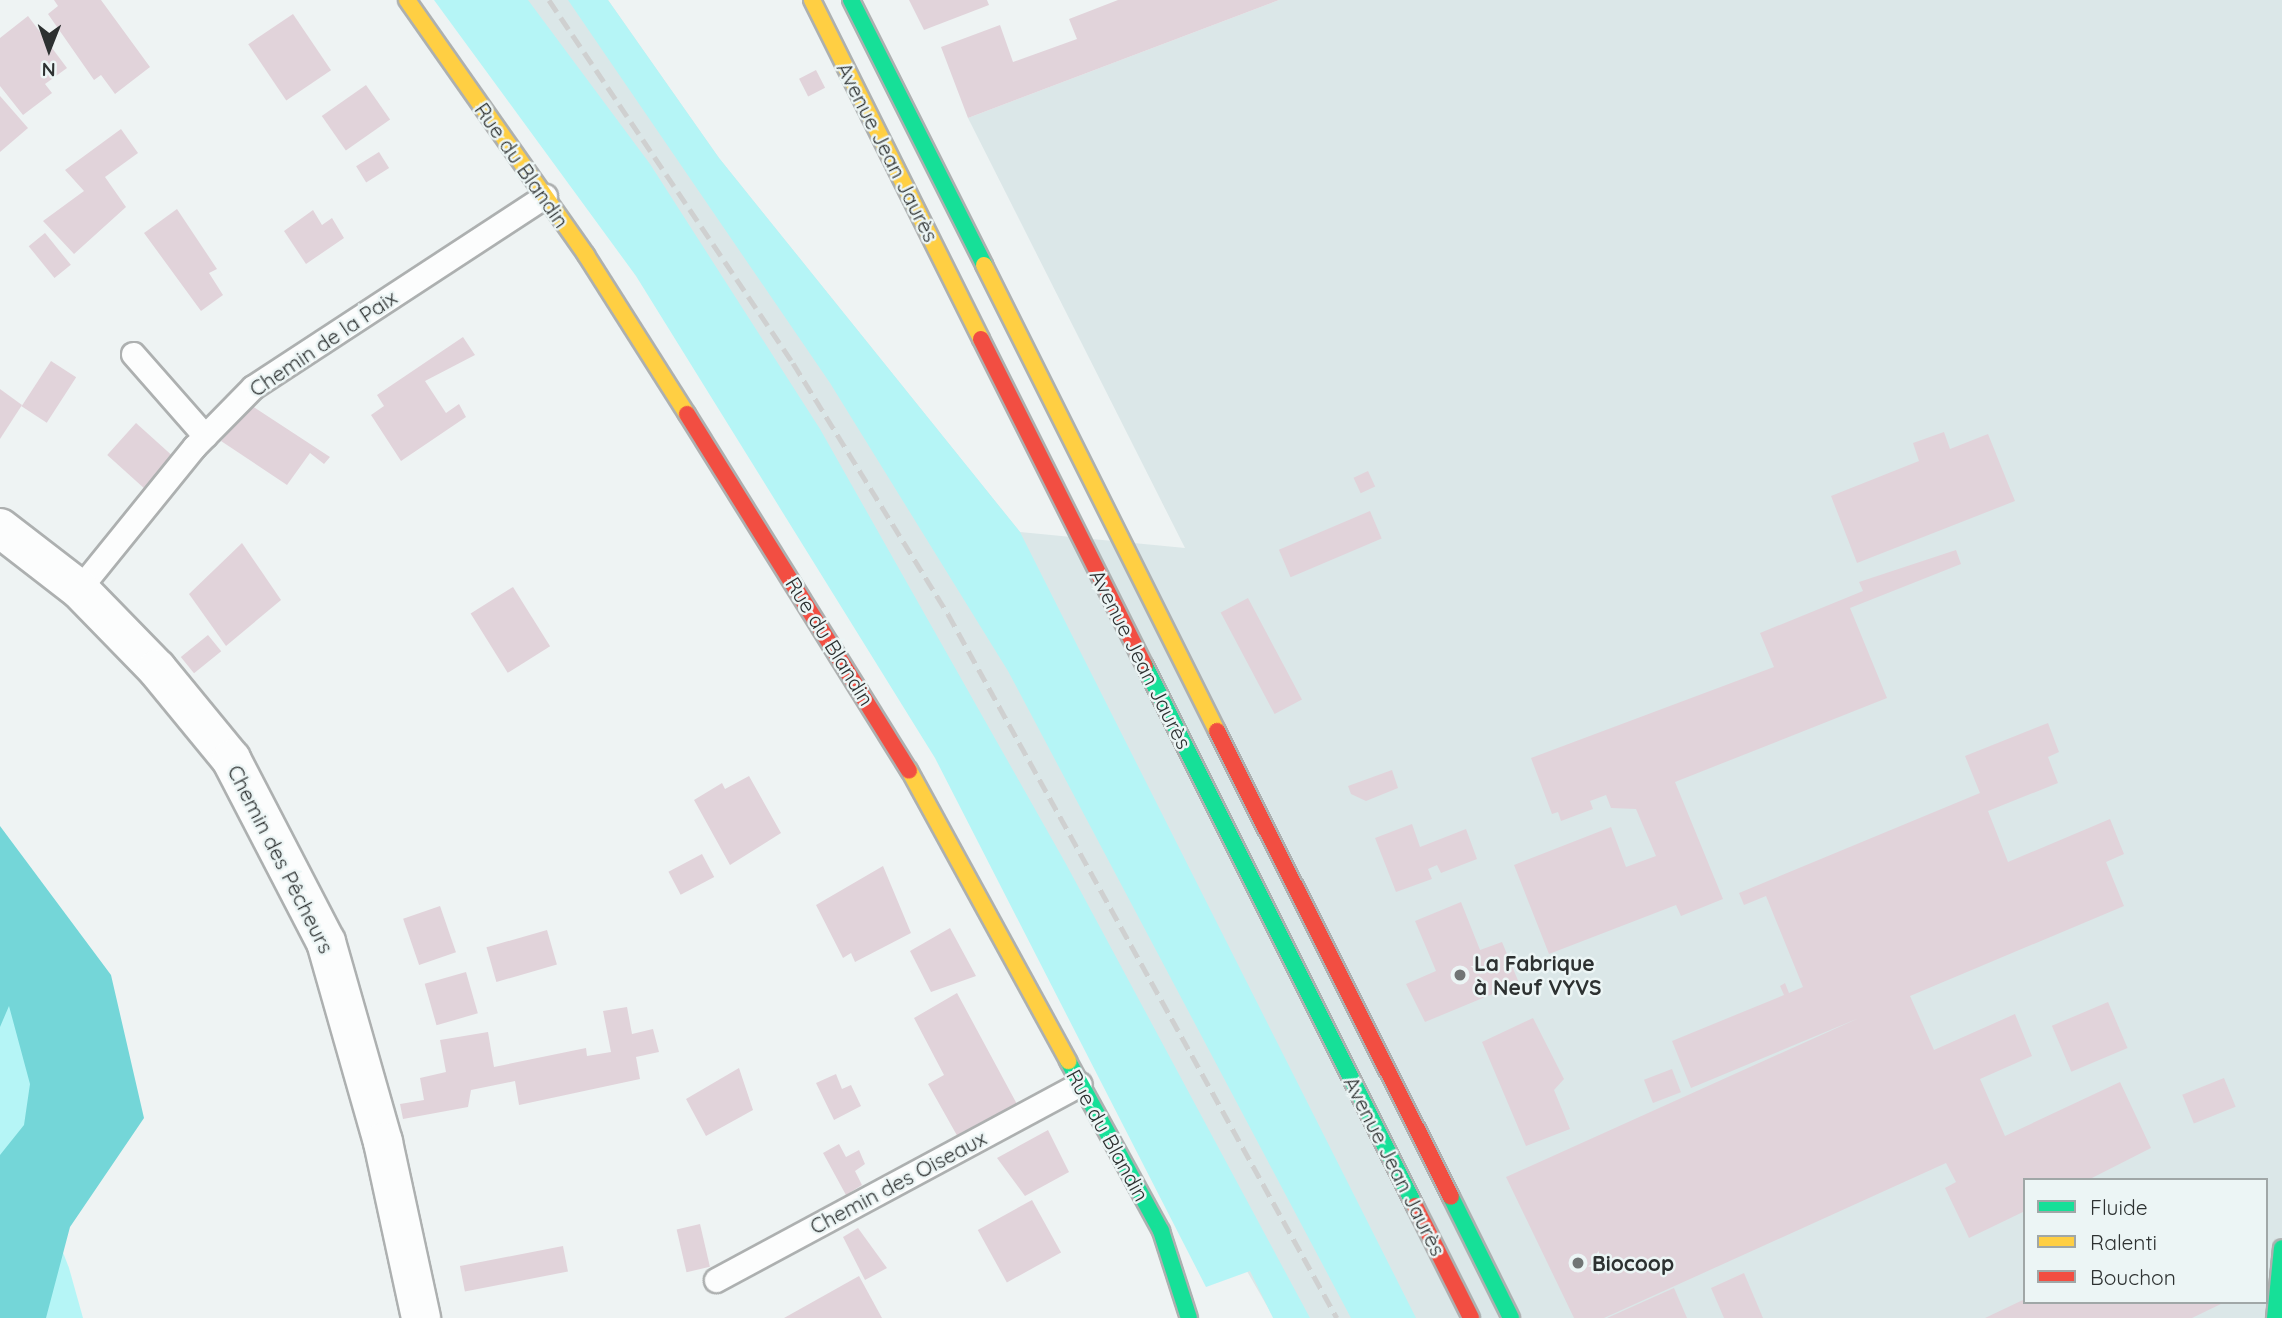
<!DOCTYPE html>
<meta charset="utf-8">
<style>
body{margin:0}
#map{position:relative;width:2282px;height:1318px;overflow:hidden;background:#eef3f3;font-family:Quicksand,sans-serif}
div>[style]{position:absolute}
.built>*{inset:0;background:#dbe7e8}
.green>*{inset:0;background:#b5f5f6}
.water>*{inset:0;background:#74d6d8}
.building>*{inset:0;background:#e1d3da;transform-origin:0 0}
.roads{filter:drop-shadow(2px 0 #adb0b0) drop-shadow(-2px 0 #adb0b0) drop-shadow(0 2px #adb0b0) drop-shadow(0 -2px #adb0b0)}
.lane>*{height:23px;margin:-11.5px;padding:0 11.5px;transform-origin:11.5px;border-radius:11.5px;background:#fcfdfd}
.street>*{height:38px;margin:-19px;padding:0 19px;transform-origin:19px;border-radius:19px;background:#fcfdfd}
.fast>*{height:16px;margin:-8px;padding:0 8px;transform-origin:8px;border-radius:8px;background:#16e098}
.slow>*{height:16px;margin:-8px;padding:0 8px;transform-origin:8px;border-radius:8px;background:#ffcf43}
.jam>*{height:16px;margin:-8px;padding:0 8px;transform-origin:8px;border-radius:8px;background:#f24e42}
.rail>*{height:5px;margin-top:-2.5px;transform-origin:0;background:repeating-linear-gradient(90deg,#cfd0d0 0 14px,transparent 0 21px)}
.dots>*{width:19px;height:19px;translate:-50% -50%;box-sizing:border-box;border:4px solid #ecf5f5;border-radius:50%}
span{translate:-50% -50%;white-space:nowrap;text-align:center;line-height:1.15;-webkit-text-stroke:5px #ecf5f5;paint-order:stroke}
.street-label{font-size:21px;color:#2d3131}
.poi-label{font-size:21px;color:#2d3131;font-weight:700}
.left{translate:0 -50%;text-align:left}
.legend{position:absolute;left:2023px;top:1178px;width:245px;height:126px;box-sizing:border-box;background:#ecf5f5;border:2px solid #a0a7a7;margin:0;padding:9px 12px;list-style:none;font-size:21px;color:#2d3131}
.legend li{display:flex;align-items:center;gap:14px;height:35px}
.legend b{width:35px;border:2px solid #a0a7a7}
.north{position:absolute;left:14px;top:14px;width:70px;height:70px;-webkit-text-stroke:5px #ecf5f5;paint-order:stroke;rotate:181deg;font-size:19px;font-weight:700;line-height:28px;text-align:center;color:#2d3131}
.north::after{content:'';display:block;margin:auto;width:24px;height:32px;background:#2d3131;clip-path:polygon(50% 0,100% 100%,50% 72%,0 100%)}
</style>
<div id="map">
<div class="built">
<i style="clip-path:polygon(evenodd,453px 0,608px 0,719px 158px,1020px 532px,1185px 548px,968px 118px,1279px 0,2282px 0,2282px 1318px,1274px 1318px,770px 444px,453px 0,2025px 1180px,2266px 1180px,2266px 1302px,2025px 1302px,2025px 1180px)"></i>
</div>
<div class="green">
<i style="clip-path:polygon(434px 0,528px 0,650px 164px,820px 429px,1066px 864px,1310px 1318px,1273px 1318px,1250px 1271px,1206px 1287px,935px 758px,636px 276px)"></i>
<i style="clip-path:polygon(568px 0,608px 0,719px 158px,1020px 532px,1416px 1318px,1351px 1318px,1008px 671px,830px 383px)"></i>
<i style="clip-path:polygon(28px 999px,64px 1123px,0 1216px,0 1009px)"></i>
<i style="clip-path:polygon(52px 1224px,69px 1268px,83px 1318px,25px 1318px)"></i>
</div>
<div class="water">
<i style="clip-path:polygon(0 826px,111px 975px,144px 1118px,70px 1227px,46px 1318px,0 1318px,0 1155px,24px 1125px,30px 1084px,9px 1006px,0 1027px)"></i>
</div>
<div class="building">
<i style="clip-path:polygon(54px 0,101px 0,150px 67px,115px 94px,101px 75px,94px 80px,48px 14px,58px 6px)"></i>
<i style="clip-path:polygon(909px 0,987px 0,989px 5px,924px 30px)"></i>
<i style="clip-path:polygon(1118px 0,1279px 0,968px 118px,941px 47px,1000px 25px,1013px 62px,1077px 39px,1069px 19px)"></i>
<i style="left:293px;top:14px;width:68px;height:54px;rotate:56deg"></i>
<i style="clip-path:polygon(28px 16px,67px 68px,45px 84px,52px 93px,23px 115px,0 86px,0 38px)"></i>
<i style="left:816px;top:70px;width:20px;height:19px;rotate:63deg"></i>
<i style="left:366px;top:85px;width:42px;height:54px;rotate:55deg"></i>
<i style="clip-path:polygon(0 96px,28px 128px,0 152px)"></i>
<i style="clip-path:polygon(121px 129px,138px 153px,105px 177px,126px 207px,74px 254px,43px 221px,84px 191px,65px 170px)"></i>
<i style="left:379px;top:152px;width:19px;height:27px;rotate:58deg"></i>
<i style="clip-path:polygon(177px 209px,217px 269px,209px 273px,223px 295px,201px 311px,144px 233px)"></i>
<i style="clip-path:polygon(313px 210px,322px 225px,332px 218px,344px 238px,306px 264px,284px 231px)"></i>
<i style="left:45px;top:233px;width:41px;height:21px;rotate:51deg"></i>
<i style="clip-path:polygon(463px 337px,475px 355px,425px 381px,446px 413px,459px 404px,466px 417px,401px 461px,371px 415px,384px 406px,377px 395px)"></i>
<i style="left:51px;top:361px;width:30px;height:54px;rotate:33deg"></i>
<i style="clip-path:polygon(0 389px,22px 405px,0 439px)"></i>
<i style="clip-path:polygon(252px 406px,330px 457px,324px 464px,310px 453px,287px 485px,221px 441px)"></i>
<i style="left:136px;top:423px;width:50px;height:43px;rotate:42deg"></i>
<i style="clip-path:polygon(1944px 432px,1950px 449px,1988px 434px,2015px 501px,1857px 563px,1831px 496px,1919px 461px,1913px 443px)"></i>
<i style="left:1368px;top:471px;width:17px;height:16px;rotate:65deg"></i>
<i style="left:1370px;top:511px;width:30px;height:99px;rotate:67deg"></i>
<i style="clip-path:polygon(242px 543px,281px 600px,226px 646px,189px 594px)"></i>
<i style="clip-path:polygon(1956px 550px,1961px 564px,1850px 608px,1887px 698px,1675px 782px,1723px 899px,1681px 916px,1676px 905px,1549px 954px,1514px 865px,1611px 827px,1626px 867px,1656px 856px,1636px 809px,1611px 808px,1606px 795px,1590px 801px,1593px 809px,1561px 821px,1558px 812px,1552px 814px,1531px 758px,1774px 667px,1760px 633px,1863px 591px,1859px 582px)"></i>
<i style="left:513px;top:587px;width:70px;height:50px;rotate:58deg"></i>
<i style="left:1248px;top:598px;width:115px;height:31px;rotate:62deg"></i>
<i style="left:208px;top:635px;width:21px;height:35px;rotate:51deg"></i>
<i style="clip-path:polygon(2048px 723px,2059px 752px,2048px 757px,2058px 783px,1988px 811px,2008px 862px,2110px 819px,2124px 854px,2106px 862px,2124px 906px,1910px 996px,1934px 1050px,2015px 1014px,2032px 1056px,1980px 1079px,2005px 1136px,2120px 1082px,2151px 1148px,2088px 1180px,2025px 1180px,2025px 1211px,1969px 1238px,1945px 1188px,1956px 1182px,1946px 1163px,1604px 1318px,1574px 1318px,1506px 1177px,1859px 1018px,1691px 1088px,1672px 1041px,1784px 995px,1780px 986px,1785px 983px,1789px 993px,1803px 987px,1766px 896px,1744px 905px,1739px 893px,1980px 793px,1965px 756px)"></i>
<i style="clip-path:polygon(1392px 770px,1398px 788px,1366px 801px,1351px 794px,1348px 786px)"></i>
<i style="clip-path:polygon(749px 776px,781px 833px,730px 865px,694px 800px,722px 783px,725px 789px)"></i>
<i style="clip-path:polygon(1412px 824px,1420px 847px,1466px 829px,1477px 859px,1441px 873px,1437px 865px,1428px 869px,1432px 879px,1396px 892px,1375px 838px)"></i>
<i style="left:702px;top:854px;width:26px;height:38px;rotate:62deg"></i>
<i style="clip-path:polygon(883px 866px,911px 933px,855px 962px,851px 953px,843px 958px,816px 905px)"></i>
<i style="clip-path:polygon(1461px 902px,1480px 950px,1502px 942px,1519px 983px,1425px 1022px,1406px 984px,1436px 971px,1415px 921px)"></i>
<i style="left:440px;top:906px;width:49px;height:39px;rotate:71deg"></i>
<i style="clip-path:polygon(950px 928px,976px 976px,931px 992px,910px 951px)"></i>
<i style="left:547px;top:930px;width:36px;height:63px;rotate:74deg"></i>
<i style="left:466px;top:972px;width:43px;height:43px;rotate:74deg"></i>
<i style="clip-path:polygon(957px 993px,1018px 1106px,959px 1139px,928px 1084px,944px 1075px,914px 1018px)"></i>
<i style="left:2108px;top:1002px;width:50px;height:61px;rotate:67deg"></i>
<i style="clip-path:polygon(627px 1007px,632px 1034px,653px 1029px,659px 1052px,636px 1057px,640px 1079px,519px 1105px,515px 1081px,471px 1090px,468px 1107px,403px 1119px,400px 1104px,424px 1100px,420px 1078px,446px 1072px,440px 1040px,488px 1032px,494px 1067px,586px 1048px,587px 1056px,611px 1052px,603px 1011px)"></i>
<i style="clip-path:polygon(1533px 1018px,1564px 1079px,1554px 1090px,1570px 1129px,1526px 1146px,1482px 1042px)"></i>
<i style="clip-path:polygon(739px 1068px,753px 1110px,706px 1136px,686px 1099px)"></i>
<i style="left:1672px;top:1069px;width:25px;height:30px;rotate:69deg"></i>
<i style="clip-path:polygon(836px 1074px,842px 1089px,851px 1085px,861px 1106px,834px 1120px,816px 1083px)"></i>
<i style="left:2224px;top:1078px;width:31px;height:45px;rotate:68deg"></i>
<i style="clip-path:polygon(1048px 1130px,1069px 1172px,1025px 1196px,997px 1158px)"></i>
<i style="clip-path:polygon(839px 1144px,846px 1157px,859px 1150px,865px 1164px,855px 1171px,862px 1185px,846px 1195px,823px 1153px)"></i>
<i style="left:1032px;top:1200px;width:60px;height:62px;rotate:61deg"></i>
<i style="left:700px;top:1224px;width:44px;height:24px;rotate:77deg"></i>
<i style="clip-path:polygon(858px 1228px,887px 1268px,865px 1280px,843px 1237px)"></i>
<i style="left:563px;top:1246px;width:26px;height:105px;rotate:79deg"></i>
<i style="clip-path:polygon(1744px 1273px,1763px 1318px,1724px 1318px,1711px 1288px)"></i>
<i style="clip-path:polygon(859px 1276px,882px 1318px,784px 1318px)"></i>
<i style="clip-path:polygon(1674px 1288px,1687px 1318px,1607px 1318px)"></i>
<i style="clip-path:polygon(2025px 1299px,2025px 1302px,2225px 1302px,2192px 1318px,1985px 1318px)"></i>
</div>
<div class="roads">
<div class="lane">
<i style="left:133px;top:354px;width:109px;rotate:48.7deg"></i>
<i style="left:79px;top:589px;width:183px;rotate:-51deg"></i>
<i style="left:194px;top:447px;width:84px;rotate:-45.5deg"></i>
<i style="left:253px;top:387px;width:349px;rotate:-33.2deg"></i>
<i style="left:716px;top:1280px;width:413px;rotate:-28.3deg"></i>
</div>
<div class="street">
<i style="left:0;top:528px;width:100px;rotate:37.7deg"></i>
<i style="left:79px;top:589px;width:112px;rotate:45.7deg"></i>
<i style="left:157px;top:669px;width:117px;rotate:50.6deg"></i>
<i style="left:231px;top:759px;width:206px;rotate:62.6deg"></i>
<i style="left:326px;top:942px;width:208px;rotate:74.1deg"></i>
<i style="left:383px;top:1142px;width:180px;rotate:77.8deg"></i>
</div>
<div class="fast">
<i style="left:851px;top:0;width:297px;rotate:63.3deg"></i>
<i style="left:1145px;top:666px;width:604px;rotate:63.43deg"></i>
<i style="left:1068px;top:1061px;width:194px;rotate:61.3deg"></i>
<i style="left:1161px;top:1231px;width:91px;rotate:72.2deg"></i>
<i style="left:1451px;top:1197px;width:135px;rotate:63.6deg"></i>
<i style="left:2275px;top:1318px;width:70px;rotate:-84.3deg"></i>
</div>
<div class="slow">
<i style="left:407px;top:0;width:312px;rotate:54.9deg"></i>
<i style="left:586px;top:255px;width:188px;rotate:57.6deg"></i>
<i style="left:812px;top:0;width:379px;rotate:63.5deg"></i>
<i style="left:984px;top:265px;width:521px;rotate:63.43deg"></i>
<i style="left:909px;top:770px;width:332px;rotate:61.3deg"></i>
</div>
<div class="jam">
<i style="left:981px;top:339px;width:366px;rotate:63.4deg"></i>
<i style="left:687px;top:414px;width:420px;rotate:58.1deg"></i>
<i style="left:1217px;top:731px;width:521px;rotate:63.34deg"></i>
<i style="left:1415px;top:1206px;width:125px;rotate:63.4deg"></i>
</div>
</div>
<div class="rail">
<i style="left:549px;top:0;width:437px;rotate:56.1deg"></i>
<i style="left:793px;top:363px;width:295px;rotate:58.3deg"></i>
<i style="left:948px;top:614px;width:804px;rotate:61.08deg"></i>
</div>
<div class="dots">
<i style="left:1460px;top:975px;background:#717575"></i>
<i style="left:1578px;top:1263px;background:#717575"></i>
</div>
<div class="street-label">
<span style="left:888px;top:152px;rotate:63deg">Avenue Jean Jaurès</span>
<span style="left:522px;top:165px;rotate:55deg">Rue du Blandin</span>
<span style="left:323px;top:343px;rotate:-34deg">Chemin de la Paix</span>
<span style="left:830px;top:641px;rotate:58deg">Rue du Blandin</span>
<span style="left:1141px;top:659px;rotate:63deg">Avenue Jean Jaurès</span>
<span style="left:281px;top:859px;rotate:63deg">Chemin des Pêcheurs</span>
<span style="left:1108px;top:1135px;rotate:61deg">Rue du Blandin</span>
<span style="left:1395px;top:1166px;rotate:63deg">Avenue Jean Jaurès</span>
<span style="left:898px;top:1182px;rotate:-28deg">Chemin des Oiseaux</span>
</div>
<div class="poi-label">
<span class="left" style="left:1474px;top:975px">La Fabrique<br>à Neuf VYVS</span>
<span class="left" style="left:1592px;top:1263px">Biocoop</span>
</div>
<ul class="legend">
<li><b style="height:9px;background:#16e098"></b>Fluide</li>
<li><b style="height:9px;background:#ffcf43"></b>Ralenti</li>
<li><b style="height:9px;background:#f24e42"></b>Bouchon</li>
</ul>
<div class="north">N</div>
</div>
